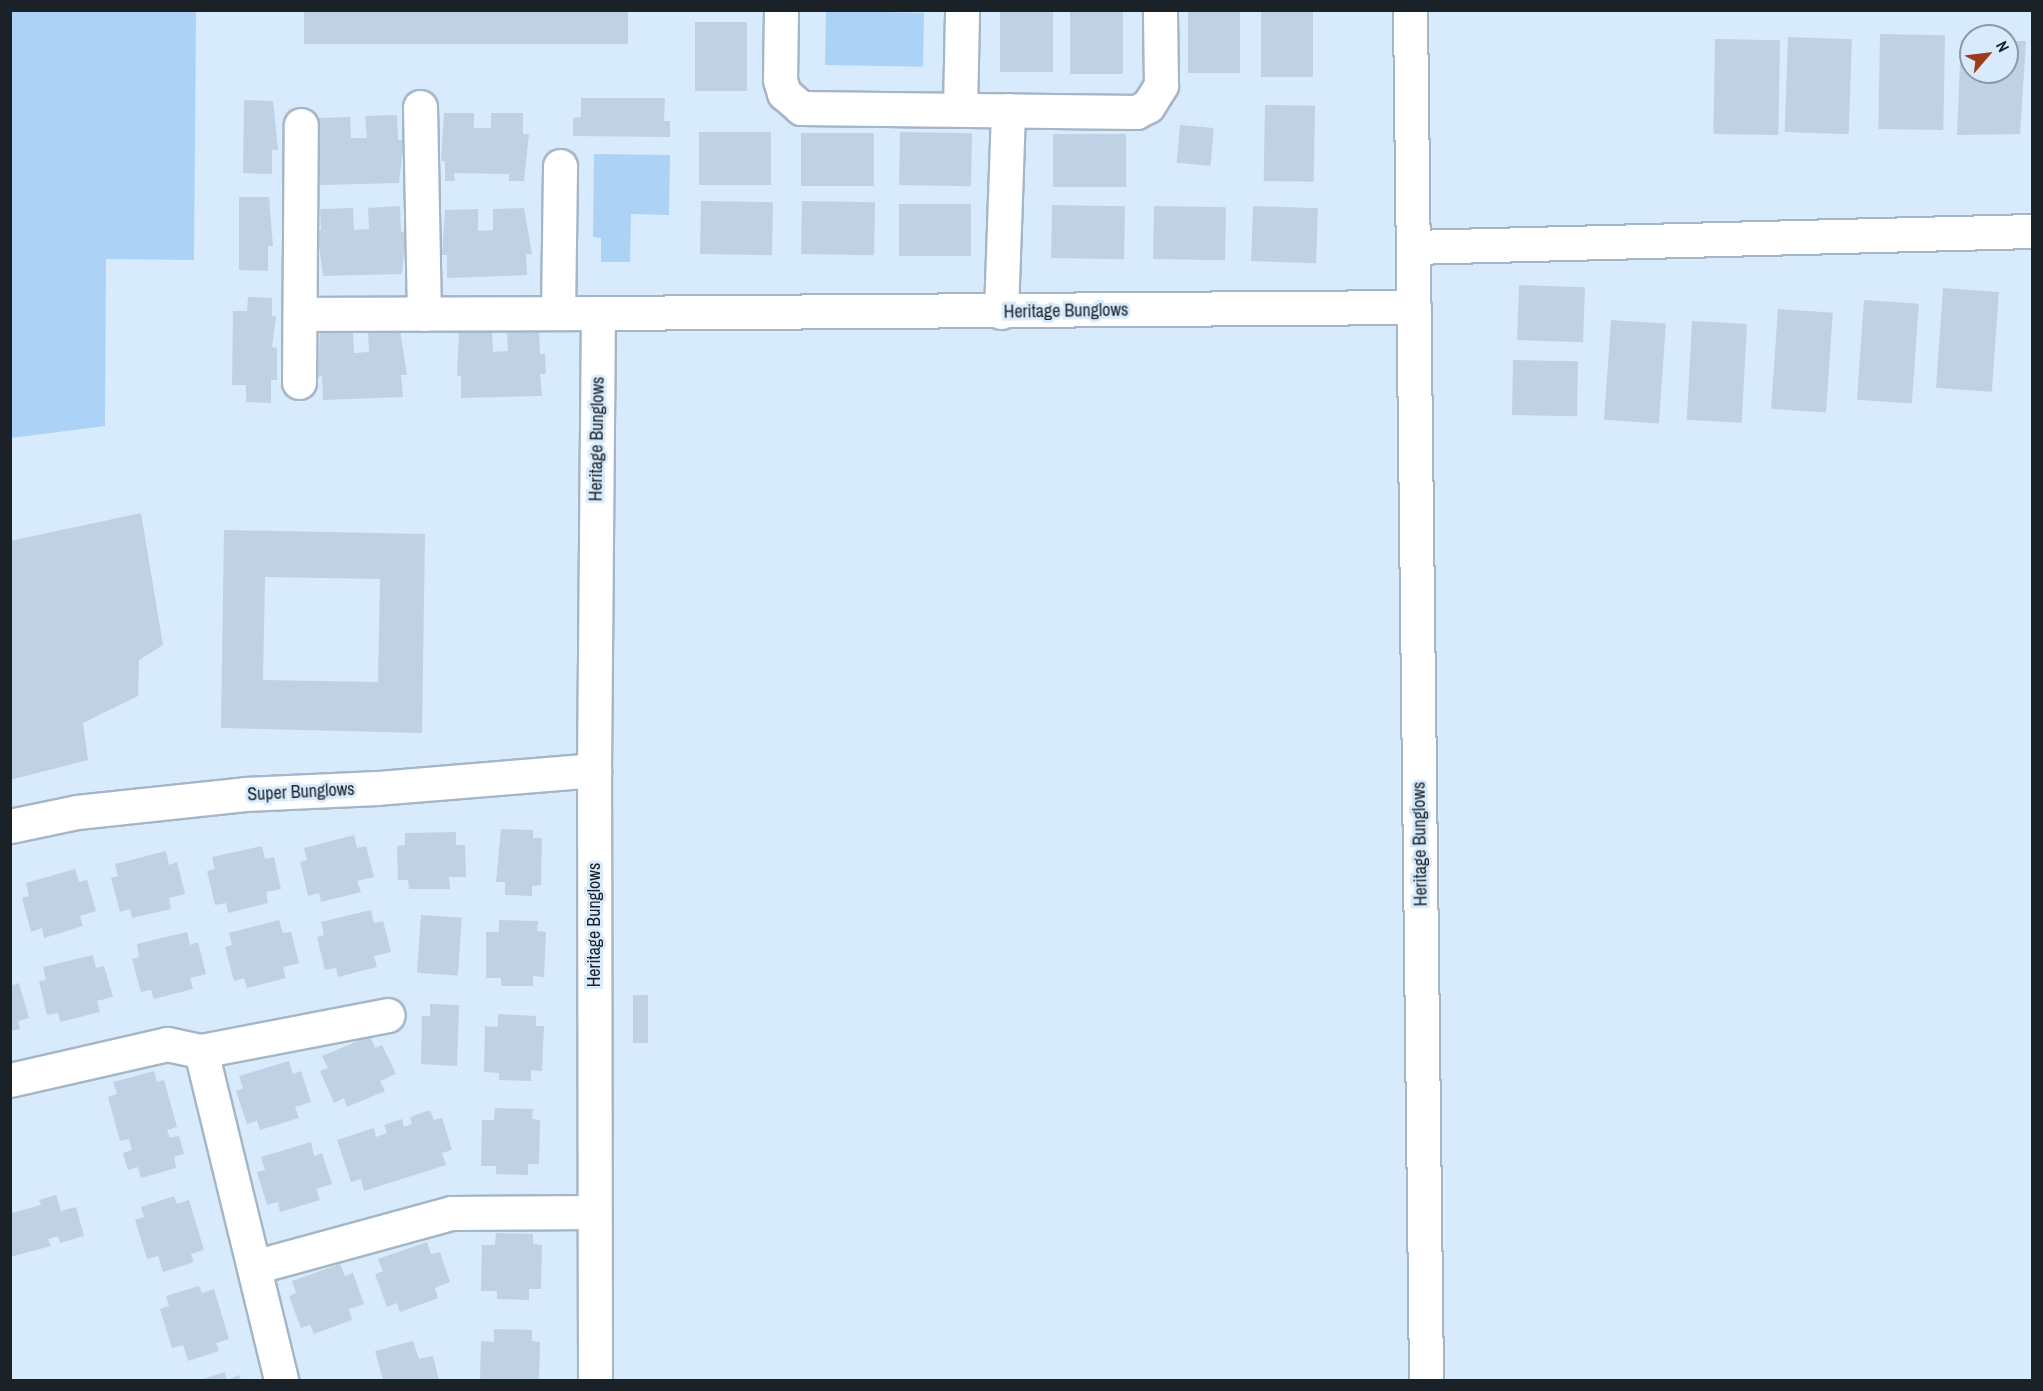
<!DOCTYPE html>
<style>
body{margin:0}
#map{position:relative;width:2043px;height:1391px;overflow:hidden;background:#d8ebfc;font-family:"Archivo Narrow",sans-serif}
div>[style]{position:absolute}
.green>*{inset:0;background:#acd2f6;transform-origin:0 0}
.building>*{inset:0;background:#bfd1e2;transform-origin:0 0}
.roads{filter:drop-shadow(2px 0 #a5b6c7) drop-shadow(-2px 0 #a5b6c7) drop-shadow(0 2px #a5b6c7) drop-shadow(0 -2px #a5b6c7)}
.minor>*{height:33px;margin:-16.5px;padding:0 16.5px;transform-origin:16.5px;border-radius:16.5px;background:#fff}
span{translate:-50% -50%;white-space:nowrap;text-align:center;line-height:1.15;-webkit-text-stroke:6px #d8ebfc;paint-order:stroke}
.street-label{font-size:18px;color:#1a2127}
.frame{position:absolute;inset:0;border:12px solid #1a2127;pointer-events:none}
.north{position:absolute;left:1959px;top:24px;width:60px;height:60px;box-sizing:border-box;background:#d8ebfc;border:2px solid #8c9aa7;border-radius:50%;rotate:62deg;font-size:16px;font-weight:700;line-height:24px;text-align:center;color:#1a2127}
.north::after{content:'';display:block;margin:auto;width:21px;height:27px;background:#a1391b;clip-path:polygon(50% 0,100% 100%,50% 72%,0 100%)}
</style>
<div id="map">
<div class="green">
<i style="clip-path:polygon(10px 11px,196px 11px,194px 260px,106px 259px,105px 426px,11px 438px)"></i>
<i style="left:826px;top:11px;width:98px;height:54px;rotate:1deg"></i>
<i style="clip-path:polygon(594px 154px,670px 155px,669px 215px,631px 214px,630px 262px,601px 262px,601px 238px,593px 237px)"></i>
</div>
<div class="building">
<i style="left:304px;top:10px;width:324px;height:34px"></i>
<i style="left:1000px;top:10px;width:53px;height:62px"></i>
<i style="left:1070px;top:10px;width:53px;height:64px"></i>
<i style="left:1188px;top:10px;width:52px;height:63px"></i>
<i style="left:1261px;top:10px;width:52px;height:67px"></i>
<i style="left:695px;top:22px;width:52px;height:69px"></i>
<i style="left:1880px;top:34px;width:65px;height:95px;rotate:1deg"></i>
<i style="left:1788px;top:37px;width:64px;height:95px;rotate:2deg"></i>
<i style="left:1715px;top:39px;width:65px;height:95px;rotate:1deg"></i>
<i style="clip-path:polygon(1961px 40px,1971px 40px,1971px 72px,2007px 72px,2007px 41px,2026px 41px,2020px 134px,1957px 135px)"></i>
<i style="clip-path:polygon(581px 98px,665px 98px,664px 121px,670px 121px,670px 137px,573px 136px,573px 118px,581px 117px)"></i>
<i style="clip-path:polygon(244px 100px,273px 101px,278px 150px,272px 150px,272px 174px,243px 173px)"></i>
<i style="left:1265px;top:105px;width:50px;height:76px;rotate:1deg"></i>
<i style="clip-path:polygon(444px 113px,474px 113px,474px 128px,491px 128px,491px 113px,523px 113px,523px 134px,529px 134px,524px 181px,509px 181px,509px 174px,454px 173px,455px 181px,445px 181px,445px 161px,441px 161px)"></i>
<i style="clip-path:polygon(397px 115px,398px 140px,404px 140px,399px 183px,320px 185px,314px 139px,318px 139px,317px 118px,350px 117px,351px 138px,367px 138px,365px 116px)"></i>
<i style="left:1180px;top:125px;width:34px;height:38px;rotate:5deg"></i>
<i style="left:699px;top:132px;width:72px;height:53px"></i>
<i style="left:900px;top:132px;width:72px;height:53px;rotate:1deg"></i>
<i style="left:801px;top:133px;width:73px;height:53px"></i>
<i style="left:1053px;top:134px;width:73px;height:53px"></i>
<i style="clip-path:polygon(239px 197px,269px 197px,273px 246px,268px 246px,268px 271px,239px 270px)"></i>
<i style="left:701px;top:201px;width:72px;height:53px;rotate:1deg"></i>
<i style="left:802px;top:201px;width:73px;height:53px;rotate:1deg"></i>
<i style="left:899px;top:204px;width:72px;height:52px"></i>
<i style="left:1052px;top:205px;width:73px;height:53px;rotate:1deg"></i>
<i style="clip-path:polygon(400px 206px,401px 232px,406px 231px,402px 274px,323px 276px,317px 231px,321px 230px,320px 209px,353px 208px,354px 230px,369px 229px,368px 208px)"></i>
<i style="left:1154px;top:206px;width:72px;height:53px;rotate:1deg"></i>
<i style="left:1253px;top:206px;width:65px;height:55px;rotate:2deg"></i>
<i style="clip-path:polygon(524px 208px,532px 254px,526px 254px,527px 275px,447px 278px,447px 255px,442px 255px,445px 210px,478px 209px,478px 231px,493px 230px,493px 209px)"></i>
<i style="left:1519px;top:285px;width:66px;height:55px;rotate:2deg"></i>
<i style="left:1943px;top:288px;width:56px;height:100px;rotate:4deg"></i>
<i style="clip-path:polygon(248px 297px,272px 298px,272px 316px,276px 316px,272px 347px,277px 348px,277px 380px,271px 380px,271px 403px,246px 402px,246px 385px,232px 385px,233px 311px,247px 311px)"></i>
<i style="left:1864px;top:300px;width:55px;height:100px;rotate:4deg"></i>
<i style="left:1778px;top:309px;width:55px;height:100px;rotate:4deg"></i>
<i style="left:1611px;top:320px;width:55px;height:100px;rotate:4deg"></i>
<i style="left:1692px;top:321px;width:55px;height:99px;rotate:3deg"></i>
<i style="clip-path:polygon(507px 329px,539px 329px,540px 354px,545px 354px,546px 374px,540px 374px,542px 396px,461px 398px,461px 376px,457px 376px,459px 331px,492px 330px,493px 352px,508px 351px)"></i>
<i style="clip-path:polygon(400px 330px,407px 375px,401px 375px,403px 397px,323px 400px,322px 376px,318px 377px,320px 332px,353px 331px,354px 353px,369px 352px,368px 331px)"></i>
<i style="left:1513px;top:360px;width:65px;height:55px;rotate:1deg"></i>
<i style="clip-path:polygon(141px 513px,163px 645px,139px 660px,138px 696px,83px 723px,88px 760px,10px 780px,10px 541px)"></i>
<i style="clip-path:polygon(evenodd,224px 530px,425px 534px,422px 733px,221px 728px,224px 530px,265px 577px,380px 579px,378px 682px,263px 680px,265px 577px)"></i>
<i style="clip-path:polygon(501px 829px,533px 830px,533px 838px,542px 838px,541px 885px,532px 886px,532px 896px,505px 895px,505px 882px,496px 882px)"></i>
<i style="clip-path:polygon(456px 832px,456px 845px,465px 845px,466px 877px,449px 877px,450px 889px,409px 889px,408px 880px,398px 880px,397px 846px,405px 845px,405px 833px)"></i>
<i style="clip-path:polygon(354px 835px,357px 848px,366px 846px,374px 877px,357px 881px,361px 892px,321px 902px,319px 893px,308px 896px,300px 862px,307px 860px,304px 848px)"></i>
<i style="clip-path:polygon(262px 846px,265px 859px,274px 857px,281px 889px,266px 892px,268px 903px,228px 913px,226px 903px,215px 905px,207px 871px,215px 869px,212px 857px)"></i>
<i style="clip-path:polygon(166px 851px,169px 865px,177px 862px,185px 894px,169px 898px,171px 909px,132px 918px,130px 909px,120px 912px,111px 878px,118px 876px,115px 864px)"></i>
<i style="clip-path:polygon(75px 869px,79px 882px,87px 880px,96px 911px,80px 916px,83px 926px,44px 938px,42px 928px,31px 932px,22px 898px,29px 896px,26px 883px)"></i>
<i style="clip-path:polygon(371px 910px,374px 923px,383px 921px,391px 952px,374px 956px,377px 967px,338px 977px,336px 968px,325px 970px,317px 937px,324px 935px,321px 922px)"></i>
<i style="left:421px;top:915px;width:41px;height:58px;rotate:4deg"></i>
<i style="clip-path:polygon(279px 920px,283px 933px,291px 932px,299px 963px,283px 967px,286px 978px,247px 988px,244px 978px,234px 981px,225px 947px,232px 945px,229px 933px)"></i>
<i style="clip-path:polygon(499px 920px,538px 921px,537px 931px,546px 932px,544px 977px,533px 976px,533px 986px,501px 986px,501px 978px,486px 978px,486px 932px,499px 932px)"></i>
<i style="clip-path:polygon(187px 932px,190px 945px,198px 942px,206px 974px,190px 978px,193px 989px,154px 999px,151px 990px,141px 992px,132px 959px,139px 957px,137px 944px)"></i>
<i style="clip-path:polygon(93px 955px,96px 968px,104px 966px,113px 997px,97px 1001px,100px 1012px,60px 1022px,58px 1013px,47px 1015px,39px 981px,46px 980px,43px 967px)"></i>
<i style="clip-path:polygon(19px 983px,29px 1018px,18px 1021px,20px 1029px,10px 1031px,10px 986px)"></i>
<i style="left:633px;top:995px;width:15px;height:48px"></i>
<i style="clip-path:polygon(430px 1004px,459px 1005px,457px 1066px,421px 1064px,422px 1016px,430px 1016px)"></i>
<i style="clip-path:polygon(498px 1014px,536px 1016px,536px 1026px,544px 1026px,542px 1071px,531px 1070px,531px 1081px,499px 1080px,499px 1073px,484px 1072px,485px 1026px,498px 1027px)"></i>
<i style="clip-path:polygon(370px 1036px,375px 1048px,382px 1045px,396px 1074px,380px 1081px,385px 1091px,347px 1107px,344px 1098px,334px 1103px,320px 1071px,328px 1068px,322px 1056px)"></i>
<i style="clip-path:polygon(289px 1061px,293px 1074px,301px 1071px,311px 1102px,295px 1107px,299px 1118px,260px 1130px,257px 1121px,247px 1124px,236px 1091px,243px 1088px,239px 1076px)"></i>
<i style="clip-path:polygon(154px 1071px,157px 1082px,164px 1080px,177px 1127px,167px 1130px,170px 1138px,179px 1136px,184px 1154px,174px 1157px,176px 1168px,141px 1178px,138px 1167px,128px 1170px,123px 1153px,132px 1150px,129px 1139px,120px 1141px,108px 1097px,117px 1094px,113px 1082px)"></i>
<i style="clip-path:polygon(495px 1108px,533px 1109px,532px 1119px,540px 1120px,539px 1164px,528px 1164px,528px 1175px,496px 1174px,496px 1166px,481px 1166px,482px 1120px,494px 1120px)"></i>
<i style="clip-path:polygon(430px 1110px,434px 1120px,442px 1118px,452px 1150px,442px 1153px,446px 1165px,364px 1191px,361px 1179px,351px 1182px,337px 1140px,374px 1128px,376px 1137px,387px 1133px,384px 1125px,402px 1119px,404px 1127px,412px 1124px,410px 1117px)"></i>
<i style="clip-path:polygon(311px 1142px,314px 1156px,322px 1153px,332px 1184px,316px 1189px,320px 1200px,280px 1212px,278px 1202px,267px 1205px,257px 1172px,265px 1170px,261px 1157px)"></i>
<i style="clip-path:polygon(56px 1195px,61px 1211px,76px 1207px,84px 1236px,60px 1243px,58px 1236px,48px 1239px,51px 1246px,10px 1257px,10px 1209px,12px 1213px,41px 1205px,39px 1200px)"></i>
<i style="clip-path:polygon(174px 1196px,177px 1204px,189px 1200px,204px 1250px,191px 1254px,194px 1262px,163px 1272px,158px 1256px,147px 1259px,135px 1220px,144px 1217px,141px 1207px)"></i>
<i style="clip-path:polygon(496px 1233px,533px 1234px,533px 1244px,542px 1245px,541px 1289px,529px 1289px,529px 1300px,497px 1299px,497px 1291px,481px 1291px,482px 1245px,495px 1245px)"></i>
<i style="clip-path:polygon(427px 1242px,431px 1254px,440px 1252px,450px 1282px,435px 1288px,438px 1298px,400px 1312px,397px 1303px,387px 1307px,375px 1274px,383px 1271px,378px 1259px)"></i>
<i style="clip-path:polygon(340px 1264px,345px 1276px,353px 1273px,364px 1304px,349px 1309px,352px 1320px,314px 1334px,310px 1325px,301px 1328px,289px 1296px,296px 1293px,292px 1281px)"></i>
<i style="clip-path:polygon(199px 1286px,202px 1293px,214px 1289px,229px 1339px,216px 1343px,219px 1351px,188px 1361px,183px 1345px,172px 1348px,160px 1309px,169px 1306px,166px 1296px)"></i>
<i style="clip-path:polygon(494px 1329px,532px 1330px,532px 1341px,540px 1342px,539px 1380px,480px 1380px,481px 1341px,494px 1342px)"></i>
<i style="clip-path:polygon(413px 1341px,419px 1359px,433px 1356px,439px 1380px,383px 1380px,375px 1351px)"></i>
<i style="clip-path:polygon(225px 1372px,227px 1380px,239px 1375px,241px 1380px,200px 1380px)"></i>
</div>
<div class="roads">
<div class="minor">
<i style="left:781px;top:10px;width:70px;rotate:90.8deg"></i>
<i style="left:780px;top:80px;width:14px;rotate:73deg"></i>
<i style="left:784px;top:93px;width:23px;rotate:41deg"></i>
<i style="left:801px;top:108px;width:335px;rotate:0.7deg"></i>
<i style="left:1136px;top:112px;width:13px;rotate:-27deg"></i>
<i style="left:1148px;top:106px;width:25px;rotate:-58deg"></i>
<i style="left:1161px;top:85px;width:75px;rotate:-90.8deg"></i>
<i style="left:1410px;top:10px;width:1370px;rotate:89.33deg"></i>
<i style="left:420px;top:107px;width:207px;rotate:88.9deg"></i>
<i style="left:960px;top:109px;width:99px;rotate:-88.8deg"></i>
<i style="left:1413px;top:247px;width:619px;rotate:-1.48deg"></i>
<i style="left:1001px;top:312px;width:202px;rotate:-88deg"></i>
<i style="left:558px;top:313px;width:147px;rotate:-89.2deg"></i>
<i style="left:300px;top:314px;width:298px;rotate:-0.2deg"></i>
<i style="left:299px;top:382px;width:257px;rotate:-89.6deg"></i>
<i style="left:10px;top:826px;width:68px;rotate:-11.8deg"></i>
<i style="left:77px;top:812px;width:169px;rotate:-6.1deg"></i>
<i style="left:245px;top:794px;width:132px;rotate:-2.6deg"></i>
<i style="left:377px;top:788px;width:218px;rotate:-4.7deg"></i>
<i style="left:201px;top:1051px;width:190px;rotate:-10.9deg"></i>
<i style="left:10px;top:1080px;width:161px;rotate:-12.9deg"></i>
<i style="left:167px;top:1044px;width:35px;rotate:12deg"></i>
<i style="left:201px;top:1051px;width:339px;rotate:76.3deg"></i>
<i style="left:254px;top:1267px;width:204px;rotate:-15.3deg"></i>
<i style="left:451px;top:1213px;width:143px;rotate:-0.4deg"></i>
<i style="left:595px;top:1380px;width:610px;rotate:-90.09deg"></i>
<i style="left:594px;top:770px;width:457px;rotate:-89.5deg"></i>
<i style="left:598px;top:313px;width:816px;rotate:-0.42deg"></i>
</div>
</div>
<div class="street-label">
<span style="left:1066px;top:311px;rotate:-1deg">Heritage Bunglows</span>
<span style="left:597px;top:439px;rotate:-89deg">Heritage Bunglows</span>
<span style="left:301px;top:792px;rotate:-3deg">Super Bunglows</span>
<span style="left:1420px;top:844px;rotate:-91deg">Heritage Bunglows</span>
<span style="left:594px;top:925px;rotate:-90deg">Heritage Bunglows</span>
</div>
<div class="frame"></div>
<div class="north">N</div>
</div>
